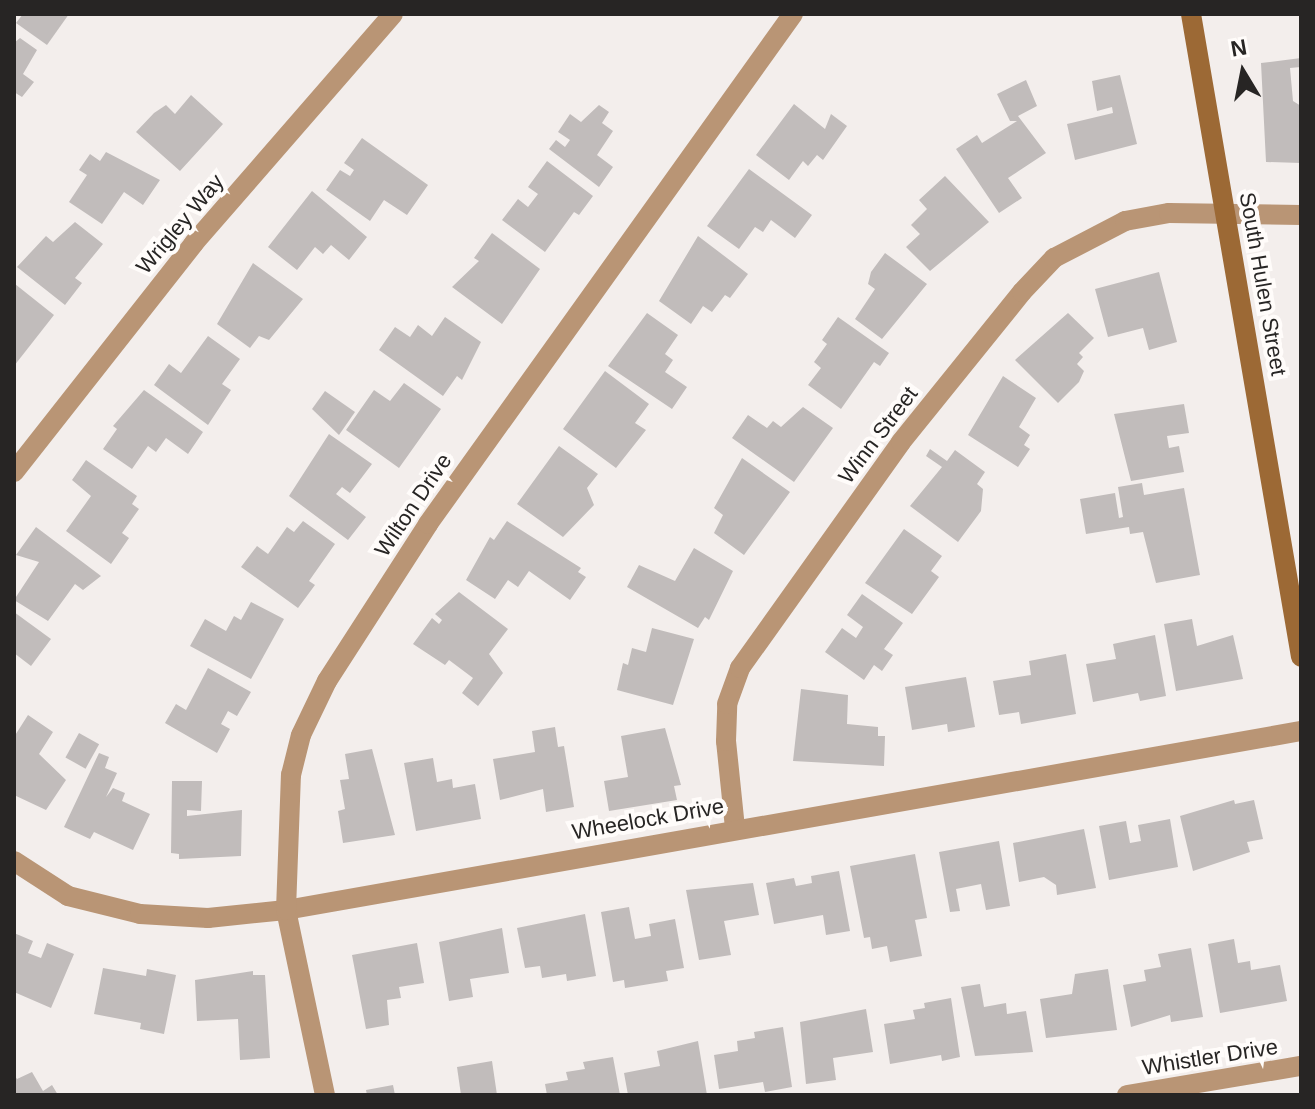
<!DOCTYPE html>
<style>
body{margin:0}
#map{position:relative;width:1315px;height:1109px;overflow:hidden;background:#f3eeec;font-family:Helvetica,sans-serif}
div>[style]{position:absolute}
.building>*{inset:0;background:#c1bcbb;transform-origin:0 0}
.minor>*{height:20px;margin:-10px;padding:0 10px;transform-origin:10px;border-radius:10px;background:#b99575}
.secondary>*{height:20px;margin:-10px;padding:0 10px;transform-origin:10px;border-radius:10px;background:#9c6935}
span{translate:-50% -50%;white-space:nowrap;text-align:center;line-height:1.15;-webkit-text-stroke:8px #fffcfa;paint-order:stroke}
.street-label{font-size:22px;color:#272524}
.frame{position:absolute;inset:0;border:16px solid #272524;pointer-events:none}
.north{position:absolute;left:1203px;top:32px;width:80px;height:80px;-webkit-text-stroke:6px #fffcfa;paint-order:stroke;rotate:350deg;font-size:22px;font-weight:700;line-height:32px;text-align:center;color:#272524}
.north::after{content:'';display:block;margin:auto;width:28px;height:36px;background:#272524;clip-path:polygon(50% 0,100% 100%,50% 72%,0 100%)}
</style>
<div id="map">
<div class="building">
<i style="clip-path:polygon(23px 14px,69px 14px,47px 45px,16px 23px)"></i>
<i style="clip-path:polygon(20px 38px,37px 50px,23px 74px,34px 82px,22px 97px,14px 92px,14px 43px)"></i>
<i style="clip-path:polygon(1301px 58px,1301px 67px,1290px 68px,1293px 101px,1301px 106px,1301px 163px,1266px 162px,1261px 63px)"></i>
<i style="clip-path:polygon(1120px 75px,1137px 144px,1075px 160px,1067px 124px,1113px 113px,1112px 107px,1097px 111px,1092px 81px)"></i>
<i style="clip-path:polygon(1026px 80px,1037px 106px,1018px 116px,1046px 153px,1008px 178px,1022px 198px,999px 213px,956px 149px,977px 135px,982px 143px,1017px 121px,1010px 121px,997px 94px)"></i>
<i style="clip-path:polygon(191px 95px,223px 124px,180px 171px,136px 132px,154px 113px,166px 105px,175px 114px)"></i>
<i style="clip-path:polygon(794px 104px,825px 129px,831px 114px,847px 126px,823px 160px,817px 155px,808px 166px,803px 161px,789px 180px,756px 155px)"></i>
<i style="clip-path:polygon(599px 105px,609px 112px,602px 123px,613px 131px,597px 155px,613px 167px,599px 187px,549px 149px,556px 140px,565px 147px,570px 140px,558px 132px,570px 114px,581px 122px)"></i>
<i style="clip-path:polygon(362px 138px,428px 185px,407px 215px,384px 200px,370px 221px,326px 190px,340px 170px,350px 176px,354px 170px,344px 163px)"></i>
<i style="clip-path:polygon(106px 152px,160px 180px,143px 205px,124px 192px,102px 224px,69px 202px,87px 175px,79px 170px,90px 154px,100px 161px)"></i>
<i style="clip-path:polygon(547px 161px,593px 196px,579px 215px,574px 212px,545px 252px,502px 220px,518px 199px,528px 207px,538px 194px,528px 187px)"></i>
<i style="clip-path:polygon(749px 169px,812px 215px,795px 238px,771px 220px,763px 232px,755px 227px,739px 249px,707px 226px)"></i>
<i style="clip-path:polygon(945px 176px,989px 222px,930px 271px,906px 247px,920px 234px,911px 225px,927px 209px,919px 200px)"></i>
<i style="clip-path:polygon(312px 191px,367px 237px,349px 260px,331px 245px,323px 254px,315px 247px,297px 270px,268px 247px)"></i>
<i style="clip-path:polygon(75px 222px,103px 244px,75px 278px,82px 283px,65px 305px,17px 267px,46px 236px,53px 242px)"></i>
<i style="clip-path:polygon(492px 233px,540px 269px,502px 324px,452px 287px,479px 261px,474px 258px)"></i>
<i style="clip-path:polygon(698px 236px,748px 274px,730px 298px,725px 295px,712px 312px,703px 306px,691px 324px,659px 301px)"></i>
<i style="clip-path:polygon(885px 253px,927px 284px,882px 339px,855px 319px,875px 289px,868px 284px,871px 272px)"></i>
<i style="clip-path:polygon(253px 263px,303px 299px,269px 340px,259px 336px,250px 348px,217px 324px)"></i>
<i style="clip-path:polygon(1159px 272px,1177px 342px,1149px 350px,1143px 328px,1108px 337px,1095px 289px)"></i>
<i style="clip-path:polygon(15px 284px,54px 315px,14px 366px,14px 286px)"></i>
<i style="clip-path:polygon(647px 313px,678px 335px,665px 354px,673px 360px,665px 372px,687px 387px,672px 409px,608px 366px)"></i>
<i style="clip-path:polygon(1068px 313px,1094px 338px,1079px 353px,1083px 357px,1077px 364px,1084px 371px,1079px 382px,1058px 403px,1015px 360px)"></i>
<i style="clip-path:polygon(445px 317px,481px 342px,462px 380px,457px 376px,443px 396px,379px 350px,395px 327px,410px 337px,418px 325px,432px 336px)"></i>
<i style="clip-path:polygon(838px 317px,889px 353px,880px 366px,874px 362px,841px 409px,808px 385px,821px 368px,814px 362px,827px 344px,822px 340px)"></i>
<i style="clip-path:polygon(208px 336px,240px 359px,222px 384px,231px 390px,208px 425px,154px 385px,169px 364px,181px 373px)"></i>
<i style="clip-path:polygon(605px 371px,649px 404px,635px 423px,646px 430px,616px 468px,563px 429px)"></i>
<i style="clip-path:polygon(1003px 376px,1036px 398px,1019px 427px,1030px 435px,1024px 445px,1030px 449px,1018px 467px,968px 435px)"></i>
<i style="clip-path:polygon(404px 383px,441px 409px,399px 468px,346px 430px,374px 390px,390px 401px)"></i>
<i style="clip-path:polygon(144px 390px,203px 432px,188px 454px,166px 438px,156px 452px,148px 446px,132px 469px,103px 449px,117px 429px,113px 426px)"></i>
<i style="clip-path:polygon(325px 391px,355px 412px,339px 435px,312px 409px)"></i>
<i style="clip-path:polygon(1184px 404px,1189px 433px,1167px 436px,1169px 448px,1179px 446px,1184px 472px,1131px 481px,1114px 414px)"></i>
<i style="clip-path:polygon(803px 407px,833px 428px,794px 482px,732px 438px,748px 415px,767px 428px,773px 421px,781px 427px)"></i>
<i style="clip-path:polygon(329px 434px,372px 464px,350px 493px,342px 487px,336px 494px,366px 517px,348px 540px,289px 496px)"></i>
<i style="clip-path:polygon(559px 446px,598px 474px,587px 488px,594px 505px,563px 537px,517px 504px)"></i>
<i style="clip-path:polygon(930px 449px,947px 461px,955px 450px,985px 472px,977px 484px,983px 489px,981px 511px,958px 542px,910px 506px,942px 467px,926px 456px)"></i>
<i style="clip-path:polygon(742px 458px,790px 492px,744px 555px,714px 533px,723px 515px,714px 508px)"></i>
<i style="clip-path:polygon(86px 460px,137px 496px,132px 504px,139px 509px,122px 533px,129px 538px,111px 564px,66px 531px,91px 496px,72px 480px)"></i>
<i style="clip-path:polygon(1142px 483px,1144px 495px,1184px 488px,1200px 575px,1156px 583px,1143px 532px,1130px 534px,1129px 527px,1086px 534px,1080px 499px,1115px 493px,1119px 518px,1123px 517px,1118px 487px)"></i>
<i style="clip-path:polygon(303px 521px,335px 544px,309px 581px,315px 585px,298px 608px,241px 567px,257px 546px,268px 554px,287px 527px,294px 532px)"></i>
<i style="clip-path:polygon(507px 521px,581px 568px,578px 572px,586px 577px,570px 600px,529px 571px,518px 587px,508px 580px,495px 599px,466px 580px,490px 537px,494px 540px)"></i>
<i style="clip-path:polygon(36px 527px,101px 576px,83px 590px,75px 584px,48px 621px,14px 600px,39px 562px,16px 555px)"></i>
<i style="clip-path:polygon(904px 529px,942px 556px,931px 571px,939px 577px,912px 614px,865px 583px)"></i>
<i style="clip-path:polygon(694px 548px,733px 571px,709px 620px,705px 617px,698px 628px,627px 587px,639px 565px,675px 581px)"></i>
<i style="clip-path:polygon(459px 592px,508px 629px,489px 654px,503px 673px,478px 706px,462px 693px,473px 678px,449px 660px,445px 665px,413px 644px,432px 618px,439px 624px,442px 620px,435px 614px)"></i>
<i style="clip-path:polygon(862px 594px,903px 623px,884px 649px,893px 655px,882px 671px,874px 665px,864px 680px,825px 652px,842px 628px,856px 638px,863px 627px,847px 615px)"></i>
<i style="clip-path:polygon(251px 602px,284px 619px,251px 679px,190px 646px,205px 619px,226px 631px,234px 616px,241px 620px)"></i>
<i style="clip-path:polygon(14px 612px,51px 639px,31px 666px,14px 653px)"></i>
<i style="clip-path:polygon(1192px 619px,1197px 646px,1233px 635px,1243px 679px,1176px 691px,1164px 624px)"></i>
<i style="clip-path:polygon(652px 628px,694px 639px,673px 705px,617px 690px,623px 663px,628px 665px,632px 648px,646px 652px)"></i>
<i style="clip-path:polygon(1155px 635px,1166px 696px,1140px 701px,1138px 693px,1093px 702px,1086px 664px,1116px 659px,1113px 644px)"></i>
<i style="clip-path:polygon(1066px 654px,1076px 714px,1021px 724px,1019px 712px,999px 715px,993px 681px,1031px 675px,1029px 661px)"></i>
<i style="clip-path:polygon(208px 668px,251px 692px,237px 716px,228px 711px,221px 724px,230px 729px,217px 753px,165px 723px,176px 704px,186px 710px)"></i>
<i style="clip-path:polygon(966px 677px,975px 727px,948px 732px,947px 724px,912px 730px,905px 687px)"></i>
<i style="clip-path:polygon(801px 689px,848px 695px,847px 724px,878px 727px,878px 736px,885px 736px,884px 766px,793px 761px)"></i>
<i style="clip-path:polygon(28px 715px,53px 732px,39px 754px,66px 780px,46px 810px,14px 795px,14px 737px)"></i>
<i style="clip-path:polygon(555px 727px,558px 747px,564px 746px,574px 807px,546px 812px,543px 789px,500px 800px,493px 759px,535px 752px,532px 731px)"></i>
<i style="clip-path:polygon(665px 728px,681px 785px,674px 786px,677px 800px,609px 811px,604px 781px,628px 777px,621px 736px)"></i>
<i style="left:79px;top:733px;width:23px;height:28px;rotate:29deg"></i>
<i style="clip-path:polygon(372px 749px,395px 835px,343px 843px,338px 811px,345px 809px,340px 780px,349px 779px,345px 754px)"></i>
<i style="clip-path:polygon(99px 753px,109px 757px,105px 768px,117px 773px,106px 797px,113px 788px,125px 793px,122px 801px,150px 814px,133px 850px,94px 832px,90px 839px,64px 827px)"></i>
<i style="clip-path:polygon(433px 758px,437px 782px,452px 779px,453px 788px,475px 784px,481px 819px,416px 831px,404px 763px)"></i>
<i style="clip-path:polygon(172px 781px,202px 781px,201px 811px,187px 810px,187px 816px,242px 810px,241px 856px,179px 859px,179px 854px,171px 853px)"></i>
<i style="clip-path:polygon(1234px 800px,1235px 804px,1254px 800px,1263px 839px,1247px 842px,1250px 852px,1193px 871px,1180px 816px)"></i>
<i style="clip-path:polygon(1170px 819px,1178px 867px,1109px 880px,1099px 826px,1126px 821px,1130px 843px,1141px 841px,1138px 825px)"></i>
<i style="clip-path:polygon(1084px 829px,1096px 888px,1057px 895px,1056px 885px,1044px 877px,1019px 882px,1013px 843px)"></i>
<i style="clip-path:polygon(999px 841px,1010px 906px,986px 910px,981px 884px,956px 889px,960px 911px,950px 912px,939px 852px)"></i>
<i style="clip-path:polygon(915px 854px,927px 918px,915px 920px,922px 956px,890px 962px,887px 946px,872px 949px,870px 937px,864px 938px,850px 866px)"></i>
<i style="clip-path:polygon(839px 871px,850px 931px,826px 935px,823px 915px,774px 924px,766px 883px,794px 878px,796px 886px,812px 883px,811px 876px)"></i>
<i style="clip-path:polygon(753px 883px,759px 915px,724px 921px,731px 955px,699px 960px,686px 890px)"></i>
<i style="clip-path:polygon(629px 907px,635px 939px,651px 936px,649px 924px,675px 919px,684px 968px,666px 971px,668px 981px,625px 988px,624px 980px,613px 982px,601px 912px)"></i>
<i style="clip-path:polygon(585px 914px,596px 976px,567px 981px,566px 974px,542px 978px,540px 966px,525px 968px,517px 928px)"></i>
<i style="clip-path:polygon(502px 928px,509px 973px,470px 979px,473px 997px,449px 1001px,439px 942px)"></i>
<i style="clip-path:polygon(14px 933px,33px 941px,28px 953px,41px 958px,47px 943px,74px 954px,51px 1008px,14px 992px)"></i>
<i style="clip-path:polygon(1234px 939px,1238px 963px,1250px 961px,1251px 970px,1280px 965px,1287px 1001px,1220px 1013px,1208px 944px)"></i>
<i style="clip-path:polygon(417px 943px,424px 983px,399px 987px,401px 998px,387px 1000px,389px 1025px,366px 1029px,352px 955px)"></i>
<i style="clip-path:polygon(1191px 948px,1203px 1017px,1171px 1022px,1170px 1015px,1131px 1027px,1123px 985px,1146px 981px,1144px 970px,1161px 967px,1158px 954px)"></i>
<i style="clip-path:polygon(103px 968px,146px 976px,147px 969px,176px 975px,164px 1034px,140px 1029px,141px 1023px,94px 1014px)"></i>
<i style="clip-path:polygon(1108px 969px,1117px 1030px,1046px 1038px,1040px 999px,1072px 994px,1075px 974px)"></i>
<i style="clip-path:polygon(253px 971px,253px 975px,265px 975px,270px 1058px,240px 1060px,238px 1019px,197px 1021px,195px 980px)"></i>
<i style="clip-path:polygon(980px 984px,984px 1007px,1006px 1003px,1007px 1014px,1026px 1011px,1033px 1052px,975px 1056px,961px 987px)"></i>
<i style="clip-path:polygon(951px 998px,960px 1057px,942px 1061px,941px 1055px,890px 1064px,884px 1024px,915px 1019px,913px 1010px,925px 1008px,924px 1003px)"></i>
<i style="clip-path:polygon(866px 1009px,873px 1052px,833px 1058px,836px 1080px,806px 1084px,800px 1022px)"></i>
<i style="clip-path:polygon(783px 1027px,792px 1087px,765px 1092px,763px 1082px,719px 1089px,714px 1055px,738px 1051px,737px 1041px,755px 1038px,754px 1032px)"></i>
<i style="clip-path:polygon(698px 1041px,707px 1095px,628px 1095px,624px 1073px,660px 1066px,657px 1051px)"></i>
<i style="clip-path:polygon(613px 1057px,620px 1095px,547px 1095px,545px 1084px,568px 1080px,566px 1072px,585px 1069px,583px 1062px)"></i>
<i style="clip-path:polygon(492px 1061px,497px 1095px,461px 1095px,457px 1067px)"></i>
<i style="clip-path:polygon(32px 1072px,43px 1091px,52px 1085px,58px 1095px,14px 1095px,14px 1075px,17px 1079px)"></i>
<i style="clip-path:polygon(393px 1085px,395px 1095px,367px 1095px,366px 1090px)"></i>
</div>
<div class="minor">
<i style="left:14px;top:472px;width:291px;rotate:-51.8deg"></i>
<i style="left:194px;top:243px;width:303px;rotate:-49deg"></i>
<i style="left:735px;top:828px;width:87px;rotate:-95.9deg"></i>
<i style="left:726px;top:741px;width:37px;rotate:-88deg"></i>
<i style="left:727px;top:704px;width:38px;rotate:-70deg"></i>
<i style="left:740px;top:668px;width:277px;rotate:-54.5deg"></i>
<i style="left:901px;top:442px;width:193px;rotate:-51.1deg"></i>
<i style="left:1022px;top:292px;width:47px;rotate:-46.7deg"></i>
<i style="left:1054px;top:258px;width:80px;rotate:-27.5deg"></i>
<i style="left:1125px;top:221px;width:45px;rotate:-10.3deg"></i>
<i style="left:1169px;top:213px;width:132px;rotate:0.9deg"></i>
<i style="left:14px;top:861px;width:64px;rotate:32.9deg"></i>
<i style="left:68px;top:896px;width:74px;rotate:14deg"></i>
<i style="left:140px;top:914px;width:68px;rotate:3.4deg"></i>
<i style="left:208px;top:918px;width:78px;rotate:-5.9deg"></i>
<i style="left:286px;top:910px;width:1031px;rotate:-10deg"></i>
<i style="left:325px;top:1095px;width:189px;rotate:-101.9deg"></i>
<i style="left:286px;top:910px;width:135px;rotate:-87.9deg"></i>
<i style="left:291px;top:775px;width:41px;rotate:-76deg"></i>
<i style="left:301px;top:735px;width:60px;rotate:-64.3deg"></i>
<i style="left:327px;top:681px;width:187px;rotate:-57.2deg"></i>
<i style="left:428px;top:524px;width:627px;rotate:-54.41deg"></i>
<i style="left:1127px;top:1095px;width:176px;rotate:-9.5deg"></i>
</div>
<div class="secondary">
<i style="left:1191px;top:14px;width:652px;rotate:80.29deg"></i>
</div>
<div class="street-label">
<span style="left:180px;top:224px;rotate:-50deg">Wrigley Way</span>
<span style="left:1263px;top:284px;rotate:80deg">South Hulen Street</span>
<span style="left:878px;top:435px;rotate:-53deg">Winn Street</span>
<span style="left:413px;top:505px;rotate:-56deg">Wilton Drive</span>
<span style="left:648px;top:819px;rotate:-10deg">Wheelock Drive</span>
<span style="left:1210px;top:1057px;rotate:-9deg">Whistler Drive</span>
</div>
<div class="frame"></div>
<div class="north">N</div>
</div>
